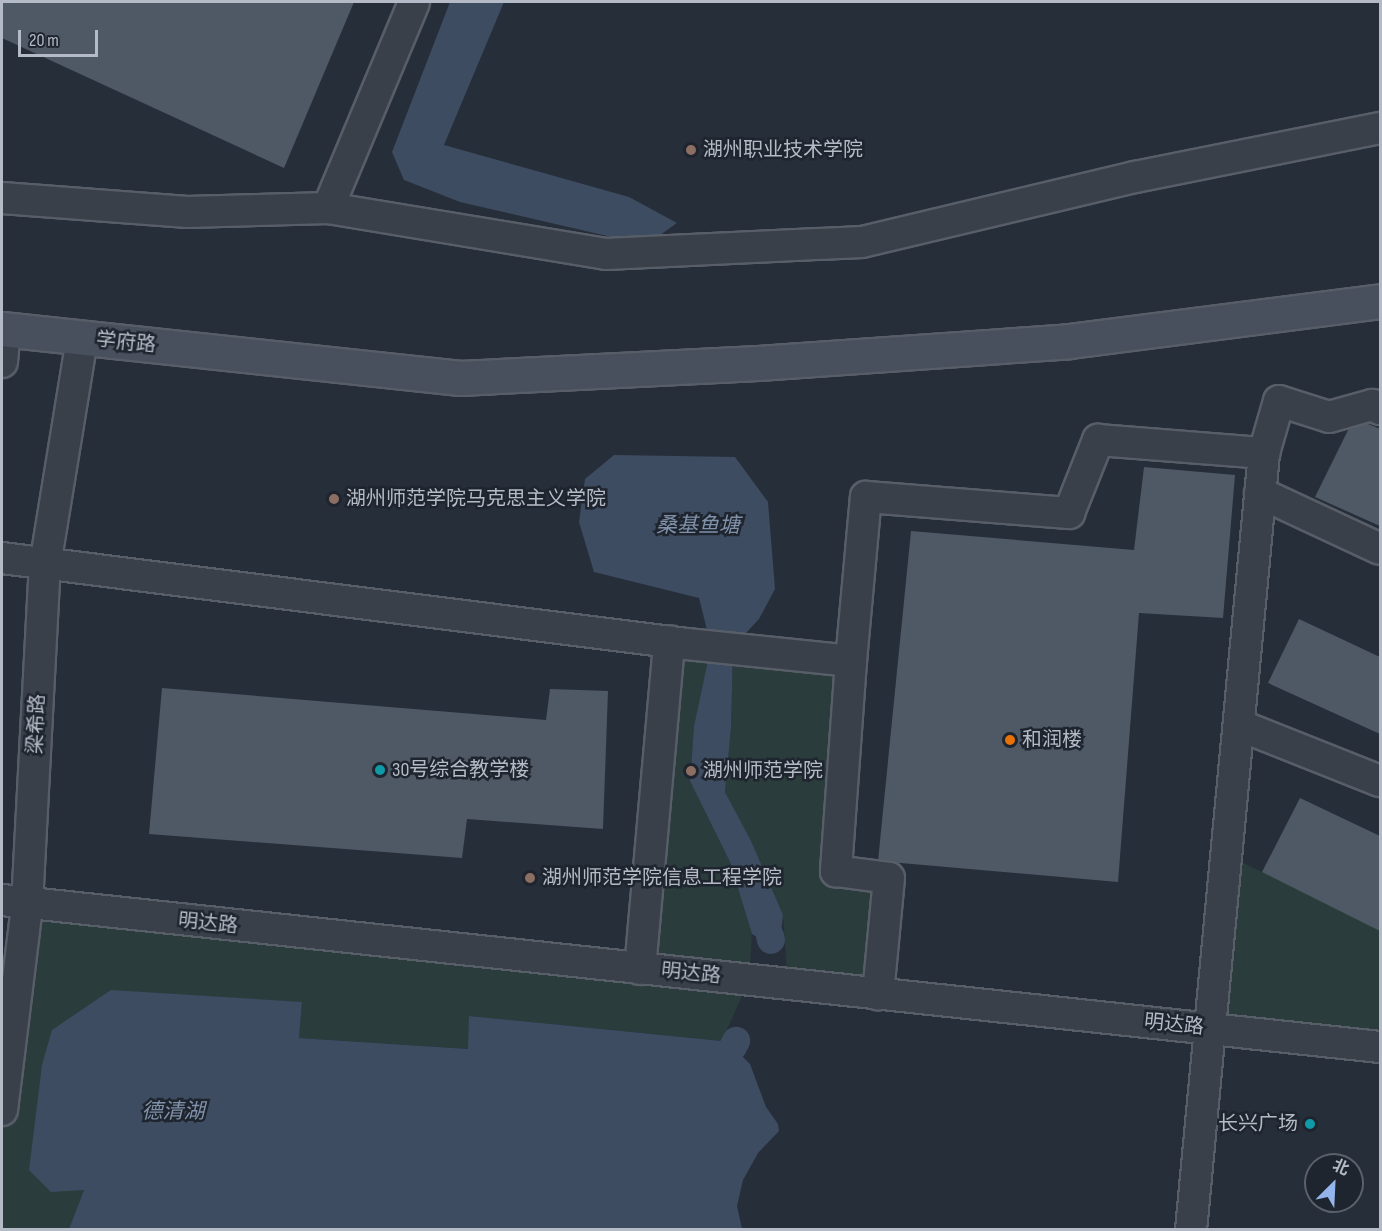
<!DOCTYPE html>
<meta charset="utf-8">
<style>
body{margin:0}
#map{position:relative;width:1382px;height:1231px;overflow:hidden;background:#262e3a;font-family:"Sofia Sans Condensed","Noto Sans SC",sans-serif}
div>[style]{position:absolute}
.green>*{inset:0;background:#2b3c3d}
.water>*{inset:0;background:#3d4c60}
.canal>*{height:28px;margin:-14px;padding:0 14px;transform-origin:14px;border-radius:14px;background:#3d4c60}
.building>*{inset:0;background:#4f5865}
.roads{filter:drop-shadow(2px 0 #585e68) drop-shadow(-2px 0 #585e68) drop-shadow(0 2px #585e68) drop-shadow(0 -2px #585e68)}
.minor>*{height:30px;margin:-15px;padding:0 15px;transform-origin:15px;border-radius:15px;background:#39404a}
.secondary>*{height:33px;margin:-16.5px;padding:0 16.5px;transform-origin:16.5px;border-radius:16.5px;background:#48505d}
.dots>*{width:16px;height:16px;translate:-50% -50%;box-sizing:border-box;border:3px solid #1f252f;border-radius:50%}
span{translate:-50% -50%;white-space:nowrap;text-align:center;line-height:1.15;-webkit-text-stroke:5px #1f252f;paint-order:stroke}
.poi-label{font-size:20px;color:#b5bbc6}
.left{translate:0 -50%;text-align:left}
.right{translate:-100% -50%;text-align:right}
.street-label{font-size:20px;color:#b5bbc6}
.water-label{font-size:21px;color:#8092aa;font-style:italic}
.frame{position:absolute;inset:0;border:3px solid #b5bbc6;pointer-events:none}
.north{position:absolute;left:1304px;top:1153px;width:60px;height:60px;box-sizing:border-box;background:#1f252f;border:2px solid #5b616b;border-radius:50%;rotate:24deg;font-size:16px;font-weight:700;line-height:24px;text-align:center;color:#b5bbc6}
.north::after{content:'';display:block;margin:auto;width:21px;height:27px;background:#94b5eb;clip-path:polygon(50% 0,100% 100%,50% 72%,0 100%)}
.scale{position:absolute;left:18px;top:30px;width:80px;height:27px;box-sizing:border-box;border:3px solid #b5bbc6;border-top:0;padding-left:8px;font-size:18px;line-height:21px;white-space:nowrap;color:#b5bbc6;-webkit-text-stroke:4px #1f252f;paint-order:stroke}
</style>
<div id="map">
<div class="green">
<i style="clip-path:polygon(669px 641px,711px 646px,694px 726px,690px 781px,730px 862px,752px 934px,749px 980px,722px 1041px,470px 1016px,469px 1049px,299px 1038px,302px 1002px,84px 1190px,69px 1229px,2px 1230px,2px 1109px,27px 905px,640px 969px)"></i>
<i style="clip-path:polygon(733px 647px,851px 661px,836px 871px,889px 878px,878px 994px,788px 985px,783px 915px,725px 792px,731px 728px)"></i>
<i style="clip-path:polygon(1226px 855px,1380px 927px,1380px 1041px,1210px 1029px)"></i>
</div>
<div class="water">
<i style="clip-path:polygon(450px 2px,504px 2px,444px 145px,629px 197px,677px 223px,646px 245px,460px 202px,404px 180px,392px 152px)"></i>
<i style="clip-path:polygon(614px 455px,735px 457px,768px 502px,775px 589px,759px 619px,733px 647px,731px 728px,725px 792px,751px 841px,783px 915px,781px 933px,760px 939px,752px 934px,730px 862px,690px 781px,694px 726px,711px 646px,699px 598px,594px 572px,579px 522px,585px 479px)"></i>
<i style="clip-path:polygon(111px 990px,302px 1002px,299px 1038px,468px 1049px,469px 1016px,722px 1041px,733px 1047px,750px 1064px,766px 1107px,778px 1124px,779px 1131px,758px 1153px,743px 1180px,737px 1206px,742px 1229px,69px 1229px,84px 1190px,51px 1192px,29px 1170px,42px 1065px,52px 1030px)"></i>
</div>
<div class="canal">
<i style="left:770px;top:936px;width:4px;rotate:76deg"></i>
<i style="left:733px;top:1047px;width:7px;rotate:-63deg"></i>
</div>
<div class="building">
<i style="clip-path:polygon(2px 2px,354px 2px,284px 168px,2px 38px)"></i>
<i style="clip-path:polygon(1354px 418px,1380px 429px,1380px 526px,1315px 497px)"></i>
<i style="clip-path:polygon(1144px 467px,1235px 475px,1223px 618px,1139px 613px,1118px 882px,878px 861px,911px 531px,1134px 550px)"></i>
<i style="clip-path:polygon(1299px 619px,1380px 657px,1380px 734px,1268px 683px)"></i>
<i style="clip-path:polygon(162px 688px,546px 720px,550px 689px,608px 691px,603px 829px,467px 819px,462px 858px,149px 834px)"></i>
<i style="clip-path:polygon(1300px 798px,1380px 836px,1380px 931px,1262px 872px)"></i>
</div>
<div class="roads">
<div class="minor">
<i style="left:2px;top:198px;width:186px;rotate:4.3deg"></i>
<i style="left:187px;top:212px;width:141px;rotate:-1.6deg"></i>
<i style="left:328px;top:208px;width:282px;rotate:9.4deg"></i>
<i style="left:606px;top:254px;width:256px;rotate:-2.7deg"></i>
<i style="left:862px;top:242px;width:281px;rotate:-13.4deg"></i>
<i style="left:1135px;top:177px;width:250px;rotate:-11.3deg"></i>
<i style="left:328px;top:208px;width:223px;rotate:-67.3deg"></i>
<i style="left:2px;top:362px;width:32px;rotate:-85deg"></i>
<i style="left:1260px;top:493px;width:132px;rotate:25deg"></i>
<i style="left:2px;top:558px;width:690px;rotate:7.16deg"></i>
<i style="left:687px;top:644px;width:165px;rotate:5.9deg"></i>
<i style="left:851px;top:661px;width:211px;rotate:94.1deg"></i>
<i style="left:836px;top:871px;width:53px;rotate:7.5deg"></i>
<i style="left:889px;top:878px;width:117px;rotate:95.4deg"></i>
<i style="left:851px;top:661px;width:165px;rotate:-84.8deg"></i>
<i style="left:866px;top:497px;width:204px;rotate:4.5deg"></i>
<i style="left:1069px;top:513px;width:79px;rotate:-68.3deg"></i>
<i style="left:1098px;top:440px;width:167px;rotate:4.5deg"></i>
<i style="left:1239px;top:725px;width:152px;rotate:21.7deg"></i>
<i style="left:2px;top:900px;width:1386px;rotate:6.09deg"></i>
<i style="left:640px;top:969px;width:329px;rotate:-84.9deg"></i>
<i style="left:2px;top:1110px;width:207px;rotate:-83deg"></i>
<i style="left:27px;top:905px;width:340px;rotate:-87deg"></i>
<i style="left:45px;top:565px;width:229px;rotate:-80.7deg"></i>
<i style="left:1191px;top:1230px;width:780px;rotate:-84.63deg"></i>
<i style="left:1264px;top:453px;width:54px;rotate:-73.9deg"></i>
<i style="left:1279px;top:401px;width:52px;rotate:17.7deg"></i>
<i style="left:1329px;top:417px;width:45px;rotate:-15.6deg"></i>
<i style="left:1372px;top:405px;width:9px;rotate:27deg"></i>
</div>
<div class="secondary">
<i style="left:2px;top:329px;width:461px;rotate:6.1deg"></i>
<i style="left:460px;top:378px;width:298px;rotate:-2.9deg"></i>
<i style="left:758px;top:363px;width:312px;rotate:-4deg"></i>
<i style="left:1069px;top:341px;width:314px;rotate:-7.3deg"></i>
</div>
</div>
<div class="dots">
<i style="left:691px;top:150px;background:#8d6e63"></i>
<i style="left:334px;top:499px;background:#8d6e63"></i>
<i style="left:1010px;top:740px;background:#e8710a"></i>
<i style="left:380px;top:770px;background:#0f9aa8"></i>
<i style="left:691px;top:771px;background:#8d6e63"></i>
<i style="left:530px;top:878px;background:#8d6e63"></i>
<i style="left:1310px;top:1124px;background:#0f9aa8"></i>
</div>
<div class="poi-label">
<span class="left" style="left:703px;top:150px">湖州职业技术学院</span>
<span class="left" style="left:346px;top:499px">湖州师范学院马克思主义学院</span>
<span class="left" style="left:1022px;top:740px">和润楼</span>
<span class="left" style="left:392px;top:770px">30号综合教学楼</span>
<span class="left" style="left:703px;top:771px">湖州师范学院</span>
<span class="left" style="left:542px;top:878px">湖州师范学院信息工程学院</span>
<span class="right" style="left:1298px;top:1124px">长兴广场</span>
</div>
<div class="street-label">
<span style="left:126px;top:343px;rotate:6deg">学府路</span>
<span style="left:37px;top:724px;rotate:-87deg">梁希路</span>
<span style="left:208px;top:924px;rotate:6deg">明达路</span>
<span style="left:691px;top:974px;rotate:6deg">明达路</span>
<span style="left:1174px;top:1025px;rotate:6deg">明达路</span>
</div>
<div class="water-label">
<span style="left:698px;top:526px">桑基鱼塘</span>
<span style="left:173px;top:1112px">德清湖</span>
</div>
<div class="frame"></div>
<div class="north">北</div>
<div class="scale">20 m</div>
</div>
